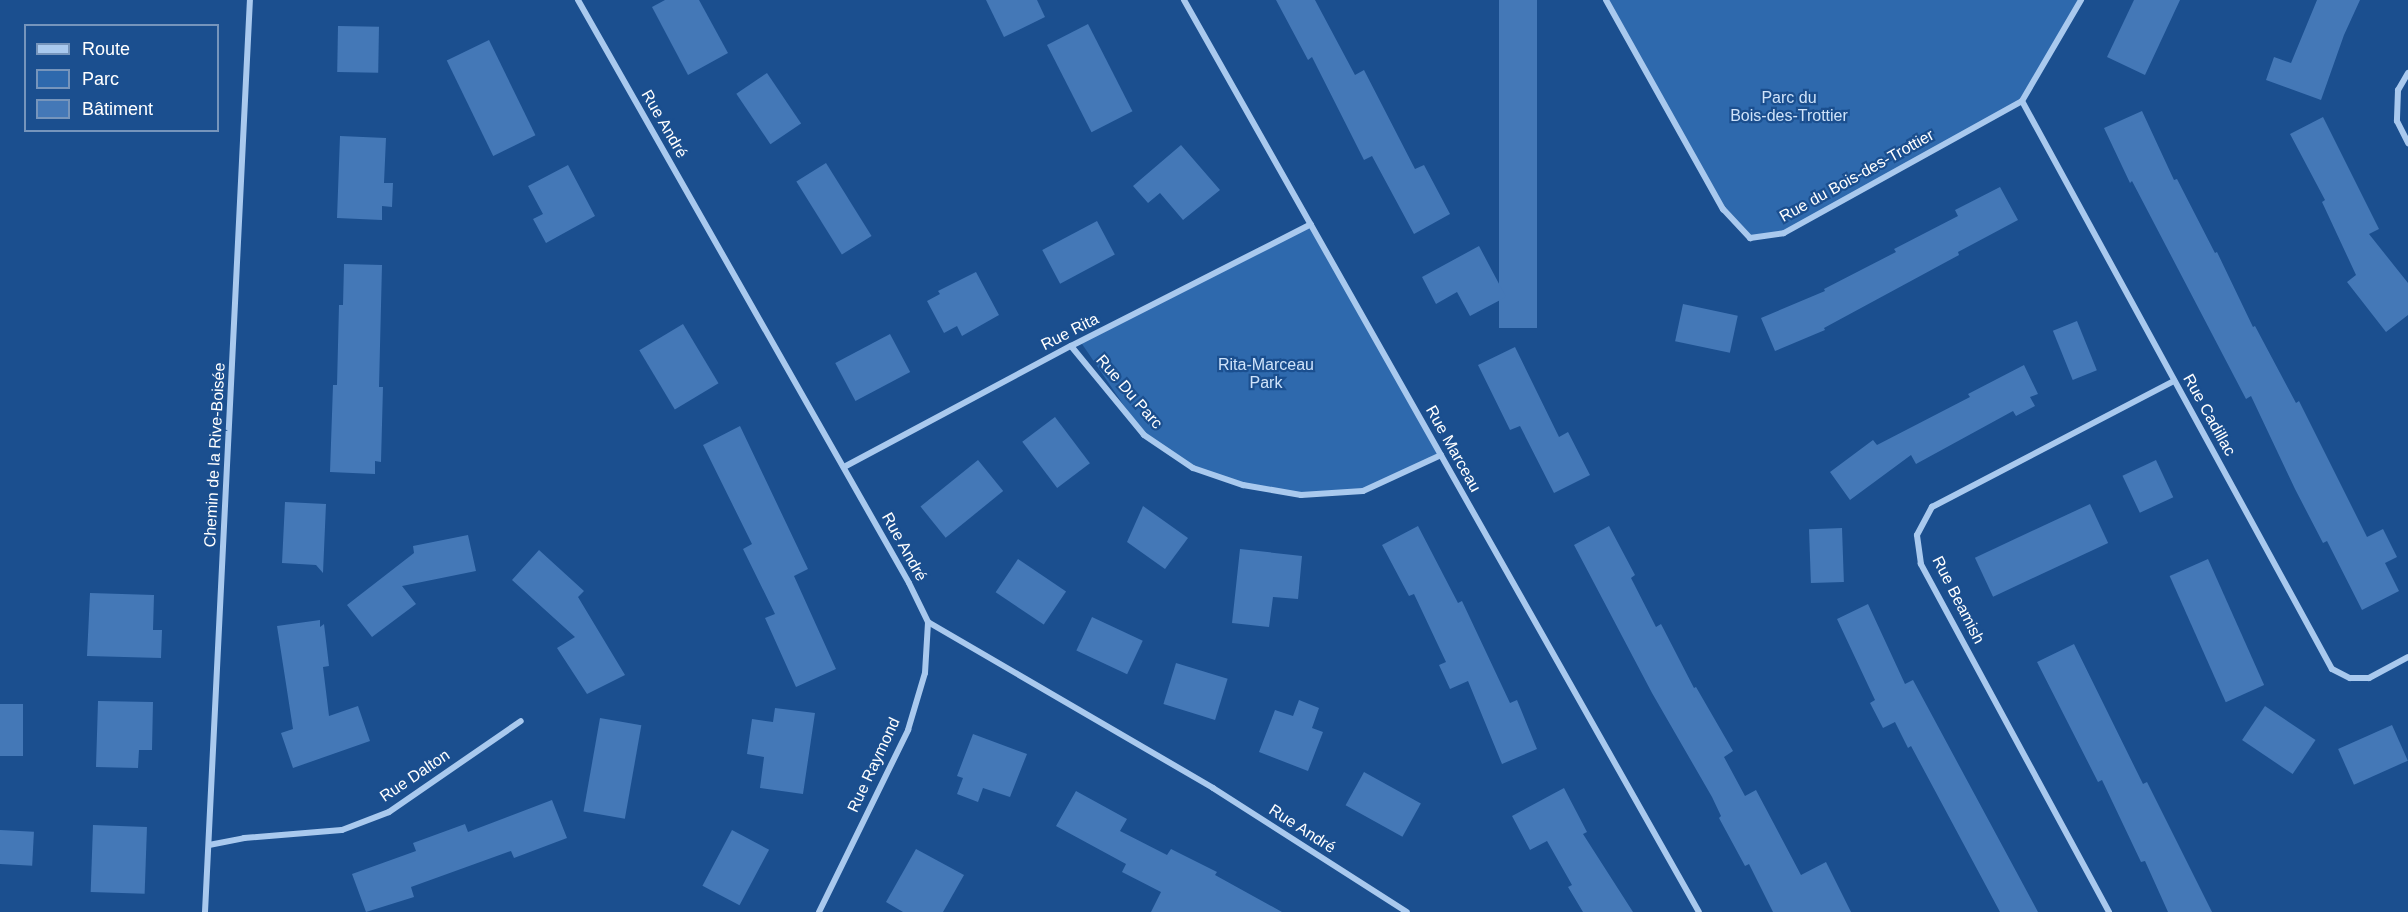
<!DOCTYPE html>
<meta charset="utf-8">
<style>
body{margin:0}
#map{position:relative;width:2408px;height:912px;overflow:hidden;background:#1b4f8f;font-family:Helvetica,sans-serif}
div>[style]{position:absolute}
.green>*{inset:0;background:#2e69ad}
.building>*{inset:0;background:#4478b7;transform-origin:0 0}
.minor>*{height:6px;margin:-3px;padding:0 3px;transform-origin:3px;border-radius:3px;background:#a9c9ee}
span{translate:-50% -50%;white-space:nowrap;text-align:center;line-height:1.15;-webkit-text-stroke:4.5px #1b4f8f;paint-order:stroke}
.park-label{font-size:16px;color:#cfe3fa}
.street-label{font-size:16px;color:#fff}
.legend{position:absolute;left:24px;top:24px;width:195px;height:108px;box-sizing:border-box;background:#1b4f8f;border:2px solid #7695bc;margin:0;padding:8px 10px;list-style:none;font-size:18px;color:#fff}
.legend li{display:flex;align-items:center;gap:12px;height:30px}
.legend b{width:30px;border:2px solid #7695bc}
</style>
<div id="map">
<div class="green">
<i style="clip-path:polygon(1606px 0,2083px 0,2022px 101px,1784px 233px,1750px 238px,1723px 209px)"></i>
<i style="clip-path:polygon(1311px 224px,1441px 455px,1363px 491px,1301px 495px,1243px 485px,1193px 468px,1144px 435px,1080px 341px)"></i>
</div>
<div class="building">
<i style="clip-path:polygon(665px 0,699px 0,728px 53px,688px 75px,652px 7px)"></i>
<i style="clip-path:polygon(986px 0,1037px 0,1045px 17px,1004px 37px)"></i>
<i style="clip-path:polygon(1276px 0,1315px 0,1355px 75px,1364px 70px,1415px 169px,1424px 165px,1450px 214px,1414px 234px,1372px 156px,1364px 160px,1312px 57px,1308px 60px)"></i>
<i style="left:1499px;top:0;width:38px;height:328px"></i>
<i style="clip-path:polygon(2134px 0,2180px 0,2145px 75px,2107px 57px)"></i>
<i style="clip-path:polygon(2317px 0,2360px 0,2344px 35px,2321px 100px,2266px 80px,2274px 57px,2291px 63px)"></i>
<i style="left:1088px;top:24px;width:98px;height:46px;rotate:63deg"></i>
<i style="left:338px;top:26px;width:41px;height:46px;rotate:1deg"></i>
<i style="left:489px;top:40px;width:106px;height:47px;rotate:64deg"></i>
<i style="left:767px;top:73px;width:61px;height:37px;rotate:56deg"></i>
<i style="clip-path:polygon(2142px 111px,2174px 180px,2177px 179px,2215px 253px,2217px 252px,2253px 327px,2255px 326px,2296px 403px,2299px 401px,2367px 537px,2383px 529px,2397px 557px,2385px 563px,2399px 591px,2362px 610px,2327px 541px,2323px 543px,2295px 489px,2251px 396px,2246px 399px,2132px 181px,2130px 183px,2104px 128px)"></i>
<i style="clip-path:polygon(2323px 117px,2379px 229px,2369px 234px,2408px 283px,2408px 315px,2386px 332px,2347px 282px,2356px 275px,2322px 202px,2325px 200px,2290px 134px)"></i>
<i style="clip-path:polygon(340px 136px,386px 138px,384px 183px,393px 183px,392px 207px,382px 206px,382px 220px,337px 218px)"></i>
<i style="clip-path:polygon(1181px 145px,1220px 190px,1183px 220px,1160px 193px,1148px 203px,1133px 186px)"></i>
<i style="left:826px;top:163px;width:86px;height:35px;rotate:58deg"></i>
<i style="clip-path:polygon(568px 165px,595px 216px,546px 243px,533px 219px,543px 214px,528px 186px)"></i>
<i style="clip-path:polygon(2000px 187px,2018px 220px,1958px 252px,1959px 255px,1824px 328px,1825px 330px,1775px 351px,1761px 318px,1825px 291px,1824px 289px,1896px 252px,1894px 249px,1958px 216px,1955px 210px)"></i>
<i style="left:1097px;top:221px;width:38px;height:62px;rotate:62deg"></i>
<i style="clip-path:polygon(1479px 246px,1506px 297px,1470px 316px,1457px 292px,1436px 304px,1422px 277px)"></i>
<i style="clip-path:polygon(344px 264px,382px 265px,379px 387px,383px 387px,381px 462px,375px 461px,375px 474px,330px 472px,333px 385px,337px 385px,339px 305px,343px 305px)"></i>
<i style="clip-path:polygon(976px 272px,999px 315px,962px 336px,957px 326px,944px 333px,927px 301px,940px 294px,938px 291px)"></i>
<i style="left:1683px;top:304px;width:56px;height:38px;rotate:12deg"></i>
<i style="left:2077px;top:321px;width:53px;height:26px;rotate:68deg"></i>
<i style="left:683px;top:324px;width:69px;height:51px;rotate:59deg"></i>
<i style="left:890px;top:334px;width:43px;height:62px;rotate:62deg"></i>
<i style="clip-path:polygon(1515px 347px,1559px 437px,1568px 432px,1590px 475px,1554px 493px,1520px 426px,1510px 430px,1478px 365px)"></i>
<i style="clip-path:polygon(2024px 365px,2038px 394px,2030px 397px,2035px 406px,2016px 416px,2013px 411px,1916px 464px,1911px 455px,1850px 500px,1830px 472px,1873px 440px,1877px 445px,1970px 397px,1968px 394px)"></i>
<i style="left:1055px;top:417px;width:58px;height:41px;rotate:53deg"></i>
<i style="clip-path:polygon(740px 426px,808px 569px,794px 576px,836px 669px,796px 687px,765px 618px,775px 614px,743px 549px,752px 544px,703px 445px)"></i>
<i style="left:978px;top:460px;width:40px;height:74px;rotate:51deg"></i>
<i style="left:2156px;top:460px;width:41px;height:37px;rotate:65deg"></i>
<i style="clip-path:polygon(285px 502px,326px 504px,323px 573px,316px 565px,282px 563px)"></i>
<i style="left:2090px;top:504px;width:43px;height:127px;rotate:65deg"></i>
<i style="clip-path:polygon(1143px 506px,1188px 538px,1165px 569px,1127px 542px)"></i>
<i style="clip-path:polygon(1418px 526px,1458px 603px,1462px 601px,1510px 703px,1517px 700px,1537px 749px,1502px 764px,1468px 681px,1450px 689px,1439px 665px,1446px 662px,1414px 594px,1409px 596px,1382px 545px)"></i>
<i style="clip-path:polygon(1609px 526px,1635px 575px,1631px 578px,1656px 627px,1661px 624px,1694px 688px,1696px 687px,1733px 751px,1724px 757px,1745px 796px,1756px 790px,1801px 875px,1826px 862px,1851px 912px,1773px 912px,1749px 864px,1745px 866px,1719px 818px,1721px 816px,1712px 797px,1652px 693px,1574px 545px)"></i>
<i style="left:1842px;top:528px;width:54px;height:33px;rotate:88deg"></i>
<i style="clip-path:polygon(468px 535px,476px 571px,402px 586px,416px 604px,372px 637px,347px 605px,414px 553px,413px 546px)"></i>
<i style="clip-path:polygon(1240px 549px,1302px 556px,1298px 599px,1273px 597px,1269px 627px,1232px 623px)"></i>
<i style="clip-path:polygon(539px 550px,584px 591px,578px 597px,625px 675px,587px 694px,557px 648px,575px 637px,512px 580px)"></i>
<i style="left:1018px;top:559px;width:58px;height:40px;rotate:34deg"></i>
<i style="left:2208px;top:559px;width:138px;height:42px;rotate:66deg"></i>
<i style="clip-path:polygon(90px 593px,154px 595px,153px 630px,162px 630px,161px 658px,87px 656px)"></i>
<i style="clip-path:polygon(1868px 604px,1905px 684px,1913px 680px,2038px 912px,2000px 912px,1911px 746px,1908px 748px,1895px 722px,1883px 728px,1870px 703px,1875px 700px,1837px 619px)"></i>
<i style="left:1092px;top:617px;width:56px;height:37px;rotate:25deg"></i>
<i style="clip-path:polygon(320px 620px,320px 627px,324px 624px,329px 666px,323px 667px,329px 716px,358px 706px,370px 741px,293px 768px,281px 733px,293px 729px,277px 626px)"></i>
<i style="clip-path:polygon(2074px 644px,2143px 784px,2147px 782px,2212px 912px,2168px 912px,2145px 861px,2141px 862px,2102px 780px,2098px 782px,2037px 662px)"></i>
<i style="left:1176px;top:663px;width:54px;height:43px;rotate:17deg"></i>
<i style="clip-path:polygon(1299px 700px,1319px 708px,1312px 728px,1323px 732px,1308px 771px,1259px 752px,1275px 710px,1293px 716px)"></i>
<i style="clip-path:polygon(98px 701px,153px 702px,152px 750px,139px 750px,138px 768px,96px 767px)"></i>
<i style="left:0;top:704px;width:23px;height:52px"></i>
<i style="left:2265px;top:706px;width:61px;height:41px;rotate:34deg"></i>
<i style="clip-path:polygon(775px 708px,815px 713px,803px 794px,760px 788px,764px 757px,747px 754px,752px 719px,773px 722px)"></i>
<i style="left:600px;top:718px;width:42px;height:95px;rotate:10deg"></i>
<i style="left:2392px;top:725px;width:39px;height:59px;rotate:66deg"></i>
<i style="clip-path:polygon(973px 734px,1027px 754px,1010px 797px,983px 788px,978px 802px,957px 794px,963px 778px,957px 776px)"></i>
<i style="left:1364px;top:772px;width:65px;height:38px;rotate:29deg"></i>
<i style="clip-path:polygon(1564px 788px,1587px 832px,1583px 834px,1633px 912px,1583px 912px,1568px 887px,1572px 885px,1547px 841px,1530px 850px,1512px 816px)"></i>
<i style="clip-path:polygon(1076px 791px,1127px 819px,1120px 831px,1167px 855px,1171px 849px,1217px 872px,1215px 875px,1282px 912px,1151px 912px,1161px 892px,1122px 872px,1126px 864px,1056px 826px)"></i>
<i style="clip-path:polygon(552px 800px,567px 838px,514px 858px,511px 851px,411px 887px,414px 897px,366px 912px,352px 874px,416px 851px,413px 843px,465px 824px,468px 832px)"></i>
<i style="left:93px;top:825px;width:54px;height:67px;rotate:2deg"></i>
<i style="left:0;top:830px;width:34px;height:34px;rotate:3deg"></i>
<i style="left:732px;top:830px;width:42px;height:63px;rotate:28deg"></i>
<i style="clip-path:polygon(916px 849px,964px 875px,943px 912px,903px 912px,886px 902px)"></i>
</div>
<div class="minor">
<i style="left:578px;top:0;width:670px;rotate:60.41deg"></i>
<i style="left:909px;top:583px;width:43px;rotate:64deg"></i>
<i style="left:928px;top:622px;width:330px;rotate:30.2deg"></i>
<i style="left:1213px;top:788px;width:230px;rotate:32.6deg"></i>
<i style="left:1184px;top:0;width:1047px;rotate:60.55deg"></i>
<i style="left:1606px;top:0;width:240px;rotate:60.8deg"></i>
<i style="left:1723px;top:209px;width:40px;rotate:47deg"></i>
<i style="left:1750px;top:238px;width:34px;rotate:-8deg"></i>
<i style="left:1784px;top:233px;width:272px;rotate:-29deg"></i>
<i style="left:2022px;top:101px;width:117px;rotate:-59.7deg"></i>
<i style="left:2408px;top:73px;width:20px;rotate:120deg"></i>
<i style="left:2398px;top:90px;width:31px;rotate:92deg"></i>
<i style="left:2397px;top:121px;width:25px;rotate:63deg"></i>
<i style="left:2022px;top:101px;width:647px;rotate:61.38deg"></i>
<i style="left:2332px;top:669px;width:20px;rotate:27deg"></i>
<i style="left:2350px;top:678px;width:19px"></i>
<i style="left:2369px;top:678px;width:44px;rotate:-28.3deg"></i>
<i style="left:1071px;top:346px;width:115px;rotate:50.6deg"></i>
<i style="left:1144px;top:435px;width:59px;rotate:34deg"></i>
<i style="left:1193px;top:468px;width:53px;rotate:18.8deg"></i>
<i style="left:1243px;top:485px;width:59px;rotate:9.8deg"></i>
<i style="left:1301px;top:495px;width:62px;rotate:-3.7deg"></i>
<i style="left:1363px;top:491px;width:86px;rotate:-24.8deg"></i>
<i style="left:844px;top:467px;width:257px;rotate:-28.1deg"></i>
<i style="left:1071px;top:346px;width:269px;rotate:-26.9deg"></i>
<i style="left:209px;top:845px;width:36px;rotate:-11deg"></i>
<i style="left:244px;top:838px;width:98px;rotate:-4.7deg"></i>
<i style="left:342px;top:830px;width:50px;rotate:-21deg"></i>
<i style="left:389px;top:812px;width:160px;rotate:-34.6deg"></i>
<i style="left:205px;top:912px;width:913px;rotate:-87.18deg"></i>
<i style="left:819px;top:912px;width:203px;rotate:-63.9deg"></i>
<i style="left:908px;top:730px;width:59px;rotate:-73.4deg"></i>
<i style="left:925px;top:673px;width:51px;rotate:-86.6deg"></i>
<i style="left:2109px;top:912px;width:396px;rotate:-118.4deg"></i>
<i style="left:1921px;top:564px;width:29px;rotate:-98deg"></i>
<i style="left:1917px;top:535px;width:32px;rotate:-62deg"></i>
<i style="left:1932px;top:507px;width:273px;rotate:-27.5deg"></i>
</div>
<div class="park-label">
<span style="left:1789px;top:107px">Parc du<br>Bois-des-Trottier</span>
<span style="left:1266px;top:374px">Rita-Marceau<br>Park</span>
</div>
<div class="street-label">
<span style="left:664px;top:124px;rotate:60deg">Rue André</span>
<span style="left:1857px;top:176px;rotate:-29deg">Rue du Bois-des-Trottier</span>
<span style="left:1070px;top:332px;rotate:-27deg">Rue Rita</span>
<span style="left:1129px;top:392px;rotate:49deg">Rue Du Parc</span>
<span style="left:2209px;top:415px;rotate:61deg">Rue Cadillac</span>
<span style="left:1453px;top:449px;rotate:61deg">Rue Marceau</span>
<span style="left:215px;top:455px;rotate:-87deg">Chemin de la Rive-Boisée</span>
<span style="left:904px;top:547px;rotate:61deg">Rue André</span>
<span style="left:1958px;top:600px;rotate:63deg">Rue Beamish</span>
<span style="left:874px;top:765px;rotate:-65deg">Rue Raymond</span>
<span style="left:415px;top:776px;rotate:-34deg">Rue Dalton</span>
<span style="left:1302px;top:829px;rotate:33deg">Rue André</span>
</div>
<ul class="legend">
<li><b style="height:8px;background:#a9c9ee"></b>Route</li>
<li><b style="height:16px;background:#2e69ad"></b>Parc</li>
<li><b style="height:16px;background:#4478b7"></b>Bâtiment</li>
</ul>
</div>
